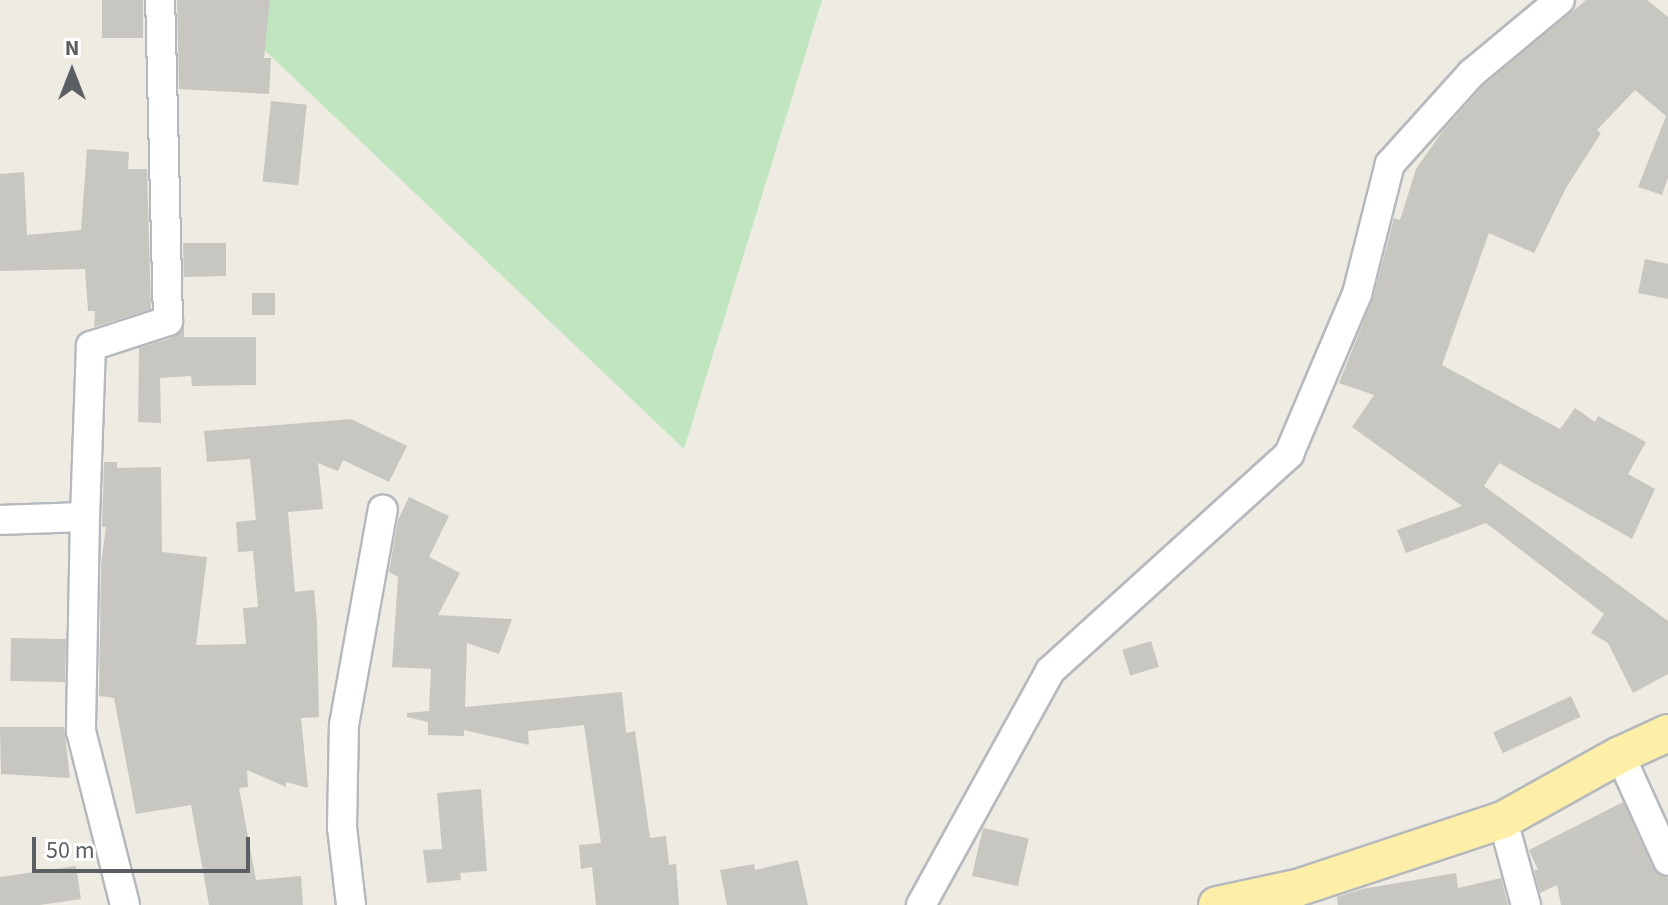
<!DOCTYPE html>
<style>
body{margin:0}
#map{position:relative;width:1668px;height:905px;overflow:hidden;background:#eeebe3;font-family:"Source Sans 3",sans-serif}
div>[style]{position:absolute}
.green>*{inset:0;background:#c0e5bf}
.building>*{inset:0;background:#c8c6c0;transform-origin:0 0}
.roads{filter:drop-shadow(2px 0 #b5b9bd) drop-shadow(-2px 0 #b5b9bd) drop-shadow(0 2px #b5b9bd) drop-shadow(0 -2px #b5b9bd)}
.minor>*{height:28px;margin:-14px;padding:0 14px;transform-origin:14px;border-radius:14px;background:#fff}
.major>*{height:36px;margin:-18px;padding:0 18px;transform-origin:18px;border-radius:18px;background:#feefa8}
span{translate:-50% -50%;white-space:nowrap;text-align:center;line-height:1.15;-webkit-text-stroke:8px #fff;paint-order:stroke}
.north{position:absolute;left:32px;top:32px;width:80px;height:80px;-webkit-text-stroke:6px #fff;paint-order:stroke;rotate:0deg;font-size:22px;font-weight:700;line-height:32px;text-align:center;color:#5b5f63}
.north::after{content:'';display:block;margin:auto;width:28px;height:36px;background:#5b5f63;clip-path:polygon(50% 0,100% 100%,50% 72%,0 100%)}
.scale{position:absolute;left:32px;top:837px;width:218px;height:36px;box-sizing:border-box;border:4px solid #5b5f63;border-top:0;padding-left:10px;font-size:24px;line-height:28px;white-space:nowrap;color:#5b5f63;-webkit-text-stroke:6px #fff;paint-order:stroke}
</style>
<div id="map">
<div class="green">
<i style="clip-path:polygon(212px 0,822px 0,684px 449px)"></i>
</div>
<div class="building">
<i style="left:102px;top:0;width:41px;height:38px"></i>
<i style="clip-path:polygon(177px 0,270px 0,264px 58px,271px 58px,269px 94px,179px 89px)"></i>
<i style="clip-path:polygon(1586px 0,1647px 0,1668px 17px,1668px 178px,1662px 195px,1638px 187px,1666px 116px,1635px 90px,1597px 130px,1601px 133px,1566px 188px,1534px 253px,1489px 233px,1442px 365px,1560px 429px,1575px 408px,1595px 422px,1598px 416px,1646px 442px,1628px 474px,1655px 489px,1632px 539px,1499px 463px,1484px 486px,1668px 621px,1668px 674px,1633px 693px,1608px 643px,1591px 633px,1604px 614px,1486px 523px,1406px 553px,1397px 530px,1462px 506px,1352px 427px,1374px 395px,1339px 383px,1373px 298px,1394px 218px,1400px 220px,1416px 169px,1442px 132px,1484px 85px)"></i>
<i style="left:271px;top:101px;width:36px;height:81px;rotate:6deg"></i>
<i style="clip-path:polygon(87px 149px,129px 152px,128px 169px,147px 169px,151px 309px,94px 327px,95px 311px,88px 311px,85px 269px,0 271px,0 174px,24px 172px,27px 235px,81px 230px)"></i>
<i style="clip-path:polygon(183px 243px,226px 243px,226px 276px,184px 277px,184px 289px)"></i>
<i style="clip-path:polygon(1645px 259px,1668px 264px,1668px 299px,1638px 293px)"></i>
<i style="left:252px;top:293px;width:23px;height:22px"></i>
<i style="clip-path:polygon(184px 324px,184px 337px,256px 337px,256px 385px,192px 386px,191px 376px,160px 378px,161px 423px,138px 422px,139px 348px,174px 337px)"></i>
<i style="clip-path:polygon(351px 419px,407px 446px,389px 482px,343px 460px,338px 471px,318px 463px,323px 509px,288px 512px,295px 592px,314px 590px,317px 622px,319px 717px,301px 718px,308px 788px,286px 782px,286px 787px,247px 770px,248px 787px,239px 788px,256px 880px,301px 876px,303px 905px,209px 905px,191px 805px,136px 814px,114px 698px,99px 696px,101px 565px,106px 527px,102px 527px,104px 462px,117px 462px,117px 468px,161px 467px,162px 552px,207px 557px,196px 645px,246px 644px,243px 608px,258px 607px,253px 551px,238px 552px,236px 522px,256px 520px,250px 459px,207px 462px,204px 431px)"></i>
<i style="clip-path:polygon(409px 497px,449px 516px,429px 557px,460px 573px,438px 615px,512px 619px,499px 654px,467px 643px,465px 707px,622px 692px,626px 733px,635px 731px,650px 838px,666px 836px,669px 865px,676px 864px,679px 905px,596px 905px,592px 867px,581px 869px,579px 845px,601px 843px,584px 725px,528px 731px,529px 745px,464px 730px,464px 736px,428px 735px,428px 722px,407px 717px,407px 713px,429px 711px,431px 669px,392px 667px,398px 577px,389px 572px,398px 520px)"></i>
<i style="left:66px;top:639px;width:43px;height:55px;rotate:91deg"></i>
<i style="left:1151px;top:641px;width:27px;height:30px;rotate:73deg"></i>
<i style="left:1571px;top:696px;width:23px;height:86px;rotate:65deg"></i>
<i style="clip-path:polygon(0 727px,64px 727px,70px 778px,1px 774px)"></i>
<i style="clip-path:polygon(481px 789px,487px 871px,460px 873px,461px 880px,427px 883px,423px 850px,442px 849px,437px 793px)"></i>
<i style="clip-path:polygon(1623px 802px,1653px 868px,1668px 878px,1668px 905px,1561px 905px,1557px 885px,1540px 893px,1534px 870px,1538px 870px,1529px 850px)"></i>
<i style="left:983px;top:828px;width:47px;height:49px;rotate:13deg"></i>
<i style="clip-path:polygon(798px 860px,808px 905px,727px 905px,720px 870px,754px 864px,755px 870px)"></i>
<i style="clip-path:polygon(76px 866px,81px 899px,40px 905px,0 905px,0 877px)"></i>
<i style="clip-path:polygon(1456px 873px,1458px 888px,1501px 878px,1508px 905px,1338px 905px,1337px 897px,1362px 889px)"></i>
</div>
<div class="roads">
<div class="minor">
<i style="left:85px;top:517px;width:171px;rotate:-88deg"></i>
<i style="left:91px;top:346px;width:81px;rotate:-18deg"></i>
<i style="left:168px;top:321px;width:321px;rotate:-91.4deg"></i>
<i style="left:0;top:520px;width:85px;rotate:-2deg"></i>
<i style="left:85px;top:517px;width:214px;rotate:91.1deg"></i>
<i style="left:81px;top:731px;width:179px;rotate:75.8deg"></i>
<i style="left:1620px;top:755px;width:116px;rotate:65.6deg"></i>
<i style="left:1503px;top:820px;width:88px;rotate:74.9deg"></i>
<i style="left:351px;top:905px;width:79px;rotate:-96.6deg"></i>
<i style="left:342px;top:827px;width:102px;rotate:-88.9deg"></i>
<i style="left:344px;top:725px;width:219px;rotate:-79.8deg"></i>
<i style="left:921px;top:905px;width:267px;rotate:-61.1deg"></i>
<i style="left:1050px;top:671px;width:323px;rotate:-42.2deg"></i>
<i style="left:1289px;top:454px;width:174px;rotate:-67deg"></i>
<i style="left:1357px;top:294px;width:134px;rotate:-75.8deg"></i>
<i style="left:1390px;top:164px;width:122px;rotate:-48deg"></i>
<i style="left:1472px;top:73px;width:114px;rotate:-39.7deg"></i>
</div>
<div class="major">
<i style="left:1217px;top:905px;width:82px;rotate:-12deg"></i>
<i style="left:1297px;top:888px;width:217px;rotate:-18.3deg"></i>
<i style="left:1503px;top:820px;width:134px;rotate:-29.1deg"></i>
<i style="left:1620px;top:755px;width:53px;rotate:-24.6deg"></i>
</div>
</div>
<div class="north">N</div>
<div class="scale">50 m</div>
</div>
